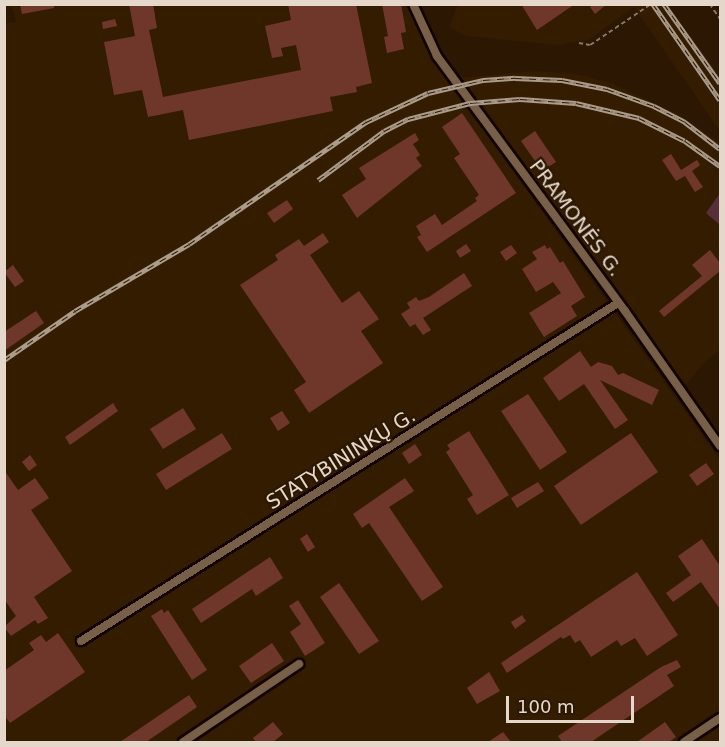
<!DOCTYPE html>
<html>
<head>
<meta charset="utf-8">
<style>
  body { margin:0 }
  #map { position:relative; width:725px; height:747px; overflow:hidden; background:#2c1802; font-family:"DejaVu Sans",sans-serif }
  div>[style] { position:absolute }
  .built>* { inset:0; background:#341c00 }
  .green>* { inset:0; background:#572f3b }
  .building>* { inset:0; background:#6f372a }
  .path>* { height:1.5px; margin-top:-0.75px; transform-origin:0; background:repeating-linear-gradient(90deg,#897866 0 4.5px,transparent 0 7.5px) }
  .roads { filter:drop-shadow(2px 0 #130300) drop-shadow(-2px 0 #130300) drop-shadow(0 2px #130300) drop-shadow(0 -2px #130300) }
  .street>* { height:8px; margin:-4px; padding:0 4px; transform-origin:4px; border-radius:4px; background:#786048 }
  .rail>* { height:4.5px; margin-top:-2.25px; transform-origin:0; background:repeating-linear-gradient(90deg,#2c1802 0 7px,#ab9b8b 0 14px); box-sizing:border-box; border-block:2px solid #ab9b8b }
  span { translate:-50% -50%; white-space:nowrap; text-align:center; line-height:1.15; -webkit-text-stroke:4.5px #2c1802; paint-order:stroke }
  .street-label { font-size:20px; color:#e5d7ca }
  .frame { position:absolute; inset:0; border:6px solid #e5d7ca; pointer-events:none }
  .scale { position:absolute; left:506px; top:696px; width:128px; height:27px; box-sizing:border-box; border:3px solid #e5d7ca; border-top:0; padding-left:8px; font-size:18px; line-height:21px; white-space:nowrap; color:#e5d7ca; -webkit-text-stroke:4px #2c1802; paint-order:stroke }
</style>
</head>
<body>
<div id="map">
  <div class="built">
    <div style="clip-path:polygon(11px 5px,408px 5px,418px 32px,443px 73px,720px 460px,720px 711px,675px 742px,5px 742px,4px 24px,16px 22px)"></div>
    <div style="clip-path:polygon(458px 5px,668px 5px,720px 77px,720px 131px,634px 7px,588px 40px,557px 45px,466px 36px,449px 27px)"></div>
    <div style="clip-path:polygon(537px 71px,580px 75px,611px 83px,678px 114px,720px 143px,720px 193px,707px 213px,720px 225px,720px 350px,706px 361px,684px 386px,458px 78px)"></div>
    <div style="clip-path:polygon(720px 724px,720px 742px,693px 742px)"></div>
  </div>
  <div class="green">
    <div style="clip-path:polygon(720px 193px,720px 225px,706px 213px)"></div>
  </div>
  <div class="building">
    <div style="clip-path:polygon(20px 4px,54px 4px,54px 8px,22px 14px)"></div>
    <div style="clip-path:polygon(129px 4px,153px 4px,157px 28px,149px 30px,163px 97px,301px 70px,296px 45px,281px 48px,283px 56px,272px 58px,265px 26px,291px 20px,288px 4px,356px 4px,372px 83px,356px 87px,357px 92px,330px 97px,333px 111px,189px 140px,183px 110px,148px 117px,142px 90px,114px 95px,104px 42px,135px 36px)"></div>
    <div style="clip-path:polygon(382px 4px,401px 4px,406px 32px,401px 33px,404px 49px,387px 53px,384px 37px,388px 36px)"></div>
    <div style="clip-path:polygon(521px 4px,575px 4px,537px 30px)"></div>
    <div style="clip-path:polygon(594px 4px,607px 4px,595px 14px,590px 7px)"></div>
    <div style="clip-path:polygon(115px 19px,117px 26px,103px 29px,102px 22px)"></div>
    <div style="clip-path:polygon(462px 113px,516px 193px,427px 252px,417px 237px,421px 235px,416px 226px,435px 214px,442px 225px,477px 201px,475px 198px,479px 195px,454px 158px,460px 154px,442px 127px)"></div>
    <div style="clip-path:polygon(535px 131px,556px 162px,542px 171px,521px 141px)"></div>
    <div style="clip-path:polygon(415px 133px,419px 140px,413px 144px,420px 155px,416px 158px,422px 166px,357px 218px,342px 195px,366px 179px,359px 168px)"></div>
    <div style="clip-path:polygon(671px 154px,681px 170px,697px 160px,700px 165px,692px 171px,703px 187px,695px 192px,685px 176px,676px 181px,662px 160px)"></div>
    <div style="clip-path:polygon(287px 200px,293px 209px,274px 223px,267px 213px)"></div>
    <div style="clip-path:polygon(323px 233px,329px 242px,310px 255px,342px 303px,359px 291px,379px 319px,361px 331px,383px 363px,309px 413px,294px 390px,306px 382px,240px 285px,278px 260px,275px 255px,299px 239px,304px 246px)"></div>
    <div style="clip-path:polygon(466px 244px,471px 251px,460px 258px,456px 251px)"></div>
    <div style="clip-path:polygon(511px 245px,517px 253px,506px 261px,500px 252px)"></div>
    <div style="clip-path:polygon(545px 245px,547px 249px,550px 247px,560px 263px,563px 261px,585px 297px,571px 306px,577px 316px,544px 337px,529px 313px,561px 293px,553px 282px,536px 292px,522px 269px,537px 259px,532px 252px)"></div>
    <div style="clip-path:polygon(710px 250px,720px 263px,720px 271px,664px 317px,659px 311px,702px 276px,692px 265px)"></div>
    <div style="clip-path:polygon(13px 265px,24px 281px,15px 287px,4px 272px)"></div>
    <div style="clip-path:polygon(464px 273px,472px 286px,423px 318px,431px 330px,423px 335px,415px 324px,410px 327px,401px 314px,410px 308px,407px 303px,416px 297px,419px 301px,429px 297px)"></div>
    <div style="clip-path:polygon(36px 311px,44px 323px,4px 351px,4px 332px)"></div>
    <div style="clip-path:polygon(580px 351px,591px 367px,598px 362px,612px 366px,618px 375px,623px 373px,659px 390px,652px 405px,600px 380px,628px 420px,615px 429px,584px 384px,559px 401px,543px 378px)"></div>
    <div style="clip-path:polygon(528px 394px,567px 452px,540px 470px,501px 411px)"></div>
    <div style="clip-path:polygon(113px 403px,118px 411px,70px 445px,65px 437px)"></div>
    <div style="clip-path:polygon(183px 408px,196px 429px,163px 449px,150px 429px)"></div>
    <div style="clip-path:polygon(282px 411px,290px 423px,278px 431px,270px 418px)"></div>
    <div style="clip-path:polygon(469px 431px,509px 495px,477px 515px,467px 499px,473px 495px,446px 452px,450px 449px,447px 445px)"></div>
    <div style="clip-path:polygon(222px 433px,232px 449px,166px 490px,156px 474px)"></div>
    <div style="clip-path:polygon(631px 433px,658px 472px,581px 525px,554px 486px)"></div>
    <div style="clip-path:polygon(415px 444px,422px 455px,409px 464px,402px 453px)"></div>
    <div style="clip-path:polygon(30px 455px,37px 465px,29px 471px,22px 462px)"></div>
    <div style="clip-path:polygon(706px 463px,714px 474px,697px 486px,689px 475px)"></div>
    <div style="clip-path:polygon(4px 470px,18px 490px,35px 478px,49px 498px,31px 510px,72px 571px,34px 597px,48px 618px,38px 624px,35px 620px,11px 636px,4px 627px,16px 616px,4px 599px)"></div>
    <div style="clip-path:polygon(405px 478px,414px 491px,389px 507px,443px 587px,422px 601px,369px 523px,362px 528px,353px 514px)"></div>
    <div style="clip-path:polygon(538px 482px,544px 491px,517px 508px,511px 498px)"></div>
    <div style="clip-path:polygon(307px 534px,315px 547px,308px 552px,300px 539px)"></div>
    <div style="clip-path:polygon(702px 539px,720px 566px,720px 609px,701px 582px,673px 602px,666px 593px,691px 575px,678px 556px)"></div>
    <div style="clip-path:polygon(270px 557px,283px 578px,256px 596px,252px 589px,201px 623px,192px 609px)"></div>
    <div style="clip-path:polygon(637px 572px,678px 635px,647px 656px,635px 638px,621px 646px,617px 640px,591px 657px,580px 640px,575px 643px,570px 635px,563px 639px,561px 637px,507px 673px,501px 663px)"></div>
    <div style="clip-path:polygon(339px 583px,379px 641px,359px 654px,320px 597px)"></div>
    <div style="clip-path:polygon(298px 600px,325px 643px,305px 656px,290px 632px,301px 624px,289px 606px)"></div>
    <div style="clip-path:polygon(162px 609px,164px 613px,168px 610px,207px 670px,192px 680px,151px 616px)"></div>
    <div style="clip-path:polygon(522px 615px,526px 621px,515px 629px,511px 622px)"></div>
    <div style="clip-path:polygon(58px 633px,85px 672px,10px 723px,4px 715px,4px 671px,34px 650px,29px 643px,41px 635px,46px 642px)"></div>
    <div style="clip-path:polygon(272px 643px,284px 661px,251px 683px,239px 666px)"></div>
    <div style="clip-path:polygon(677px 660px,681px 667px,667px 675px,674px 686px,591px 742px,562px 742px,558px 736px,661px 667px)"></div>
    <div style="clip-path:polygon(489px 672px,500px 691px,477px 704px,467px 688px)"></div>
    <div style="clip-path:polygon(189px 695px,197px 707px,146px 742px,120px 742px)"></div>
    <div style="clip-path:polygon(273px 722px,283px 734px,273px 742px,256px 742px,253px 738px)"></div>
    <div style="clip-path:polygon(665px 722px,676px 737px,669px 742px,637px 742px)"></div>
    <div style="clip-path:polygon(503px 732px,511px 742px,488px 742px)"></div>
  </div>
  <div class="path">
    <div style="left:710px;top:4px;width:18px;rotate:56deg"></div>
    <div style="left:579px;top:43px;width:11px;rotate:10deg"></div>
    <div style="left:590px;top:45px;width:73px;rotate:-33.9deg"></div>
  </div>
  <div class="roads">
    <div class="street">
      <div style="left:413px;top:4px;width:57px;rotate:65.2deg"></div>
      <div style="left:437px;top:56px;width:317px;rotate:53.6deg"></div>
      <div style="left:625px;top:311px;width:165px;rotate:54.9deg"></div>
      <div style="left:81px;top:641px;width:635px;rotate:-32.19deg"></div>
      <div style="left:183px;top:742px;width:140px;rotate:-33.9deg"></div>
      <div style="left:684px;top:742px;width:43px;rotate:-33.7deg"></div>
    </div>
  </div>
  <div class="rail">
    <div style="left:653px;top:4px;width:117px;rotate:55.1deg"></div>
    <div style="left:664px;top:4px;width:97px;rotate:54.7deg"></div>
    <div style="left:318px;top:180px;width:82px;rotate:-36.6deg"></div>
    <div style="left:384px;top:131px;width:27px;rotate:-27deg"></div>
    <div style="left:408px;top:119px;width:64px;rotate:-14.5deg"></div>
    <div style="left:470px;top:103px;width:50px;rotate:-4.6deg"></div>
    <div style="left:520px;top:99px;width:56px;rotate:4.1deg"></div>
    <div style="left:576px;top:103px;width:65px;rotate:13.4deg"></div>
    <div style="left:639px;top:118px;width:51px;rotate:26.6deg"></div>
    <div style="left:685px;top:141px;width:43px;rotate:35.5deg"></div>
    <div style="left:4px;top:360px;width:86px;rotate:-34.6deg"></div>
    <div style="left:75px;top:311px;width:132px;rotate:-30.4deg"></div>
    <div style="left:189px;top:244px;width:215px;rotate:-34.6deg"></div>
    <div style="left:366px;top:122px;width:68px;rotate:-25.1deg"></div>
    <div style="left:428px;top:93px;width:57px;rotate:-13.3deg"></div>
    <div style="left:483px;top:80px;width:32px;rotate:-4deg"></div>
    <div style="left:515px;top:78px;width:47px;rotate:2.4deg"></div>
    <div style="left:562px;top:80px;width:46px;rotate:11.3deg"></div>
    <div style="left:607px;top:89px;width:50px;rotate:19.9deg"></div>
    <div style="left:654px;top:106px;width:35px;rotate:27deg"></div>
    <div style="left:685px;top:122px;width:44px;rotate:37.6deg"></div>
  </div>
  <div class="street-label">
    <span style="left:576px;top:218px;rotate:53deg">PRAMONĖS G.</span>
    <span style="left:341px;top:459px;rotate:-32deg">STATYBININKŲ G.</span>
  </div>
  <div class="frame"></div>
  <div class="scale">100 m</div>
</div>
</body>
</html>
